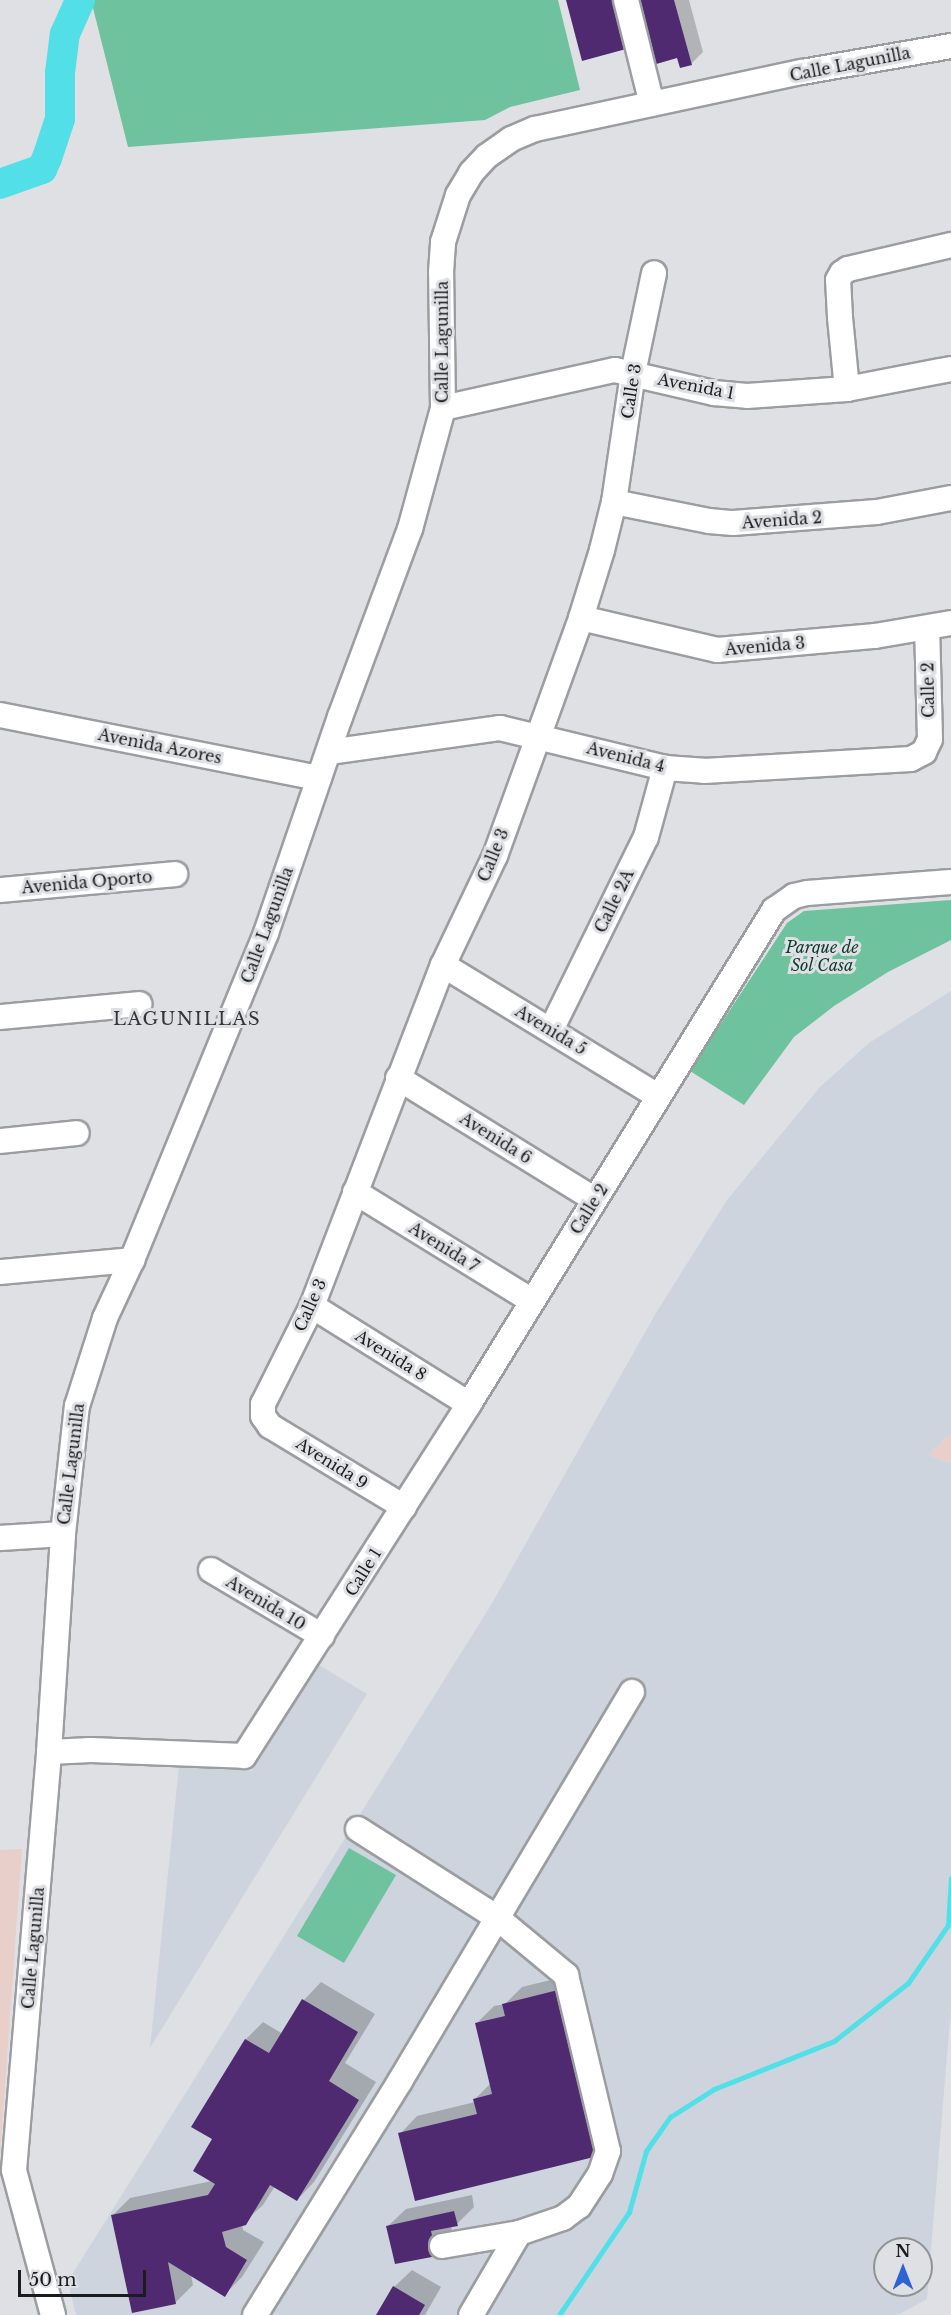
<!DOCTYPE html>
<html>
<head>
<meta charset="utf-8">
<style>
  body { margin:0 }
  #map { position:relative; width:951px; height:2315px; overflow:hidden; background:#dee0e3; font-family:"Libre Baskerville",serif }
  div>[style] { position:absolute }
  .industrial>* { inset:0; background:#e9cfc9 }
  .built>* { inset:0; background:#cdd4dd }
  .green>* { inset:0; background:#6ec29e }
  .shadow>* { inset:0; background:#0003 }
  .stream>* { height:5px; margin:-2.5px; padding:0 2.5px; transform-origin:2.5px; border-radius:2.5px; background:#53dfe7 }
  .river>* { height:30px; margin:-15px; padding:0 15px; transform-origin:15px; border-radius:15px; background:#53dfe7 }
  .building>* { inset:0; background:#4f2a70 }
  .roads { filter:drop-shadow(2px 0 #9b9da0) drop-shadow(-2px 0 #9b9da0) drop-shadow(0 2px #9b9da0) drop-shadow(0 -2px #9b9da0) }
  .minor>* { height:24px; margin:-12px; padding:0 12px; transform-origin:12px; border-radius:12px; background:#fff }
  span { translate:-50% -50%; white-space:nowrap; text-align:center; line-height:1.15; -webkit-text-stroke:6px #dee0e3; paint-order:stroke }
  .street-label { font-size:16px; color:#1b1c1d }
  .park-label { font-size:16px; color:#0c3b2a; font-style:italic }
  .neighbourhood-label { font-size:18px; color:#353639; letter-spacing:1.5px }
  .north { position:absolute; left:873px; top:2237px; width:60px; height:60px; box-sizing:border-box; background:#dee0e3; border:2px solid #909294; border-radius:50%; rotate:0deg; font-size:16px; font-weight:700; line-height:24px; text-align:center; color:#1b1c1d }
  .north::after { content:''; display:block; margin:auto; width:21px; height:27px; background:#2e63d2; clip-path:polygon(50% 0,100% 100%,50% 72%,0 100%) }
  .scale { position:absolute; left:18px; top:2270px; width:128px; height:27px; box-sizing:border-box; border:3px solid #1b1c1d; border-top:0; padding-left:8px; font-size:18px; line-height:21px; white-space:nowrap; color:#1b1c1d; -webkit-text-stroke:4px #dee0e3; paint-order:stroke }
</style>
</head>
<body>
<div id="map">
  <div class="industrial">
    <div style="clip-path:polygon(951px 1433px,951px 1463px,928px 1455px)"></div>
    <div style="clip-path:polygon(22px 1849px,0 2157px,0 1850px)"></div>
  </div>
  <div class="built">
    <div style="clip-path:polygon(evenodd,951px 991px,951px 1433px,928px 1455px,951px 1463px,951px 2007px,927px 2299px,898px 2315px,76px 2315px,68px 2281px,491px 1605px,656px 1313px,727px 1200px,820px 1087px,869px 1043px,951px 991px,885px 2249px,921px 2249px,921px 2285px,885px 2285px,885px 2249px)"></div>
    <div style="clip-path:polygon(319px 1665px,367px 1694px,150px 2048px,179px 1766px,252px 1771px)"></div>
  </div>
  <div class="green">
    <div style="clip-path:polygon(91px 0,558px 0,580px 90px,510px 107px,485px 120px,128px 147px)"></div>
    <div style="clip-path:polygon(951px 900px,951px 940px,888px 972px,834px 1006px,794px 1037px,744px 1105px,690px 1071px,787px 923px,804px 911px)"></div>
    <div style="clip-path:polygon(349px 1848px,396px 1875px,344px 1963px,297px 1936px)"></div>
  </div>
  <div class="shadow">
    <div style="clip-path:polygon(568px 0,623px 0,634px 39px,625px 48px)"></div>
    <div style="clip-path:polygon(631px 0,689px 0,703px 52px,691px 64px,678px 57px)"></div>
    <div style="clip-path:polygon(575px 1974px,615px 2137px,400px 2134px,417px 2116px,475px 2102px,475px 2099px,491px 2083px,476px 2024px,494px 2006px,505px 2004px,522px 1987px)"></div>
    <div style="clip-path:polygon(321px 1982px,375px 2014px,345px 2063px,376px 2082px,314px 2182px,297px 2200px,275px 2186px,263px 2205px,242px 2224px,243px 2230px,264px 2242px,242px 2277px,224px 2295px,191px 2275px,193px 2285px,176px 2302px,133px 2311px,113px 2215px,130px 2198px,212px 2181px,214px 2139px,193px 2126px,246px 2039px,263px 2022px,283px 2034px,304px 2000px)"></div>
    <div style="clip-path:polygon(472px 2195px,474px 2207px,457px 2224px,451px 2225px,453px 2237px,436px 2254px,388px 2226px,406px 2209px)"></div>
    <div style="clip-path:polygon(412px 2270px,441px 2287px,425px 2315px,378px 2315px,394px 2287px)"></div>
  </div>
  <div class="stream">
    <div style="left:559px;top:2315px;width:125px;rotate:-55.8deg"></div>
    <div style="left:629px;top:2212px;width:63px;rotate:-74.4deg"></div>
    <div style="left:646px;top:2151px;width:42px;rotate:-54.8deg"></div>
    <div style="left:670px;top:2117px;width:52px;rotate:-32.5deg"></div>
    <div style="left:714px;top:2089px;width:129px;rotate:-21.8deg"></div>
    <div style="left:834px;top:2041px;width:94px;rotate:-38.1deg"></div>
    <div style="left:908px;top:1983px;width:70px;rotate:-55.4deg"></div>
    <div style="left:948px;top:1925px;width:47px;rotate:-86.3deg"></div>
  </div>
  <div class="river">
    <div style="left:0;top:184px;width:45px;rotate:-19.7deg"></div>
    <div style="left:42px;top:169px;width:12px;rotate:-66deg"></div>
    <div style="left:47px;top:158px;width:41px;rotate:-71.6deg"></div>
    <div style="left:60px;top:119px;width:46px;rotate:-90deg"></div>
    <div style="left:60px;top:73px;width:39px;rotate:-83deg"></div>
    <div style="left:65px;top:34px;width:37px;rotate:-66deg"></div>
  </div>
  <div class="building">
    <div style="clip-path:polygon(566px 0,612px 0,626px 49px,582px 61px)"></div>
    <div style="clip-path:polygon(629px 0,674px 0,692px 65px,680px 68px,677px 58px,646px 67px)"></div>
    <div style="clip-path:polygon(558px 1990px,598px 2156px,415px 2201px,398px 2133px,477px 2114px,473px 2099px,492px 2094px,475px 2023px,505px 2016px,502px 2004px)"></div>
    <div style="clip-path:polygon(302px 1999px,358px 2032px,329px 2081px,359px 2100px,297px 2201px,270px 2185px,246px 2225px,222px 2232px,226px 2247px,247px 2260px,225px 2297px,168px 2262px,176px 2304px,132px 2313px,111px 2215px,208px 2195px,215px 2184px,193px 2171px,212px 2139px,191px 2127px,245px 2039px,269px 2053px)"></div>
    <div style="clip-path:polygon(454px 2211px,458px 2226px,431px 2231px,437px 2256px,395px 2264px,386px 2226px)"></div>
    <div style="clip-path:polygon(393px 2286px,425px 2305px,419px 2315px,376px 2315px)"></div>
  </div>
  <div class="roads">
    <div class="minor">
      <div style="left:626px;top:0;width:107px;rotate:76deg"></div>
      <div style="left:847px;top:389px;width:72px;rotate:-95.6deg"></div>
      <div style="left:840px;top:317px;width:37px;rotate:-93deg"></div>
      <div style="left:838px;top:280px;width:8px;rotate:-60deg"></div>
      <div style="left:842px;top:273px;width:7px;rotate:-34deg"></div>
      <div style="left:848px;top:269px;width:106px;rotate:-13.1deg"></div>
      <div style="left:443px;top:408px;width:176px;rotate:-12.5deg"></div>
      <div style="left:615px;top:370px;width:102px;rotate:13.1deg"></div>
      <div style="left:714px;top:393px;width:33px;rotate:5deg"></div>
      <div style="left:747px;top:396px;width:100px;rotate:-4deg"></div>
      <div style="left:847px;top:389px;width:106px;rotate:-10.9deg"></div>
      <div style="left:614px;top:502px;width:97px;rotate:11.3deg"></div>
      <div style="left:709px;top:521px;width:24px;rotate:5deg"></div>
      <div style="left:733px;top:523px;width:144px;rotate:-4.4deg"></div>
      <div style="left:877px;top:512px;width:75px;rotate:-10.7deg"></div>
      <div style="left:581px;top:618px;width:140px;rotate:13.2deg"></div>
      <div style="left:717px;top:650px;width:159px;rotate:-5.1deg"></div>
      <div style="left:875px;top:636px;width:77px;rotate:-9.7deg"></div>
      <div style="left:0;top:715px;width:325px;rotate:11.2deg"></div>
      <div style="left:329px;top:752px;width:173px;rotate:-8deg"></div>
      <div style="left:500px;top:728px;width:170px;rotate:13.6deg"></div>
      <div style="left:665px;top:768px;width:39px;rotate:4deg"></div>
      <div style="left:704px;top:771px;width:207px;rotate:-3.3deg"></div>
      <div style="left:911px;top:759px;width:15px;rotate:-28deg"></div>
      <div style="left:924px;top:752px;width:14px;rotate:-65deg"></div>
      <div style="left:930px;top:739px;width:111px;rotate:-91.5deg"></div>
      <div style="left:0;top:890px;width:176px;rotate:-5.2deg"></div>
      <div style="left:443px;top:965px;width:252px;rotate:31.4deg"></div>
      <div style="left:0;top:1017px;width:140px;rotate:-5.3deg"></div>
      <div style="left:551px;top:1030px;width:215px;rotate:-63.8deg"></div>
      <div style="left:646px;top:837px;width:72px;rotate:-74.6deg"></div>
      <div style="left:398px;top:1078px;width:230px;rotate:31.7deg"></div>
      <div style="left:0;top:1141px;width:77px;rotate:-5.9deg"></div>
      <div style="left:355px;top:1192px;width:208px;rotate:31.6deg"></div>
      <div style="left:0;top:1272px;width:133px;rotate:-5.2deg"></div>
      <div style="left:312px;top:1306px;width:185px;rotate:32deg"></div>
      <div style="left:404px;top:1507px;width:157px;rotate:-148.8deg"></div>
      <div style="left:270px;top:1426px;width:12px;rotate:-125deg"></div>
      <div style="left:263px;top:1416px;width:12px;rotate:-90deg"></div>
      <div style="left:263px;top:1404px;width:110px;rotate:-63.4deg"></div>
      <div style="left:312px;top:1306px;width:365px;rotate:-69deg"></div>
      <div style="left:443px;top:965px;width:121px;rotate:-64.5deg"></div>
      <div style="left:495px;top:856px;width:253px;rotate:-70.1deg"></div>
      <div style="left:581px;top:618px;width:71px;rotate:-72.8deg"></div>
      <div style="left:602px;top:550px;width:49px;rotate:-76deg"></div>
      <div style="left:614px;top:502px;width:130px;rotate:-81.6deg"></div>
      <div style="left:633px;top:373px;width:102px;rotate:-78.1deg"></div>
      <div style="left:0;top:1538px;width:63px;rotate:-3.6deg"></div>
      <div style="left:211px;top:1570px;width:129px;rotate:30.7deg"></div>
      <div style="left:49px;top:1752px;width:42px;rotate:-2.7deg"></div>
      <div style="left:91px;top:1750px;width:153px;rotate:2.2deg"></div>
      <div style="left:244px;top:1756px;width:418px;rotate:-57.4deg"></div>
      <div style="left:469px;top:1404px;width:581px;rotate:-58.31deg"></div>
      <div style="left:774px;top:910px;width:24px;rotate:-35deg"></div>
      <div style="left:794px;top:896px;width:13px;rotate:-13deg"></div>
      <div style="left:807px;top:893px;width:144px;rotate:-4.4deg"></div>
      <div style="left:358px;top:1829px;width:164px;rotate:32.5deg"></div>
      <div style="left:496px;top:1917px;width:91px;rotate:39.6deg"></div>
      <div style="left:566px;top:1975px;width:181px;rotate:76.6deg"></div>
      <div style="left:608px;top:2151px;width:24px;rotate:109deg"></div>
      <div style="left:600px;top:2174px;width:38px;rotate:123deg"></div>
      <div style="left:579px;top:2206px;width:20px;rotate:143deg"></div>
      <div style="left:563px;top:2218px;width:46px;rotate:161.2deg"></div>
      <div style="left:519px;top:2233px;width:95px;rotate:120.3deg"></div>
      <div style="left:442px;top:2246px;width:78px;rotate:-9.6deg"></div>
      <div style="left:53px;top:2315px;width:150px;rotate:-105.1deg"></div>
      <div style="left:14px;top:2170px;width:419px;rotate:-85.2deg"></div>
      <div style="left:49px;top:1752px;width:218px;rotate:-86.3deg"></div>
      <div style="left:63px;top:1534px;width:129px;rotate:-83.8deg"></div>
      <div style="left:77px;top:1406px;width:92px;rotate:-72.3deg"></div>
      <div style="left:105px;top:1318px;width:64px;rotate:-65deg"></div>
      <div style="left:132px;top:1260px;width:353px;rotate:-67.7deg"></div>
      <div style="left:266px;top:933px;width:228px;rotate:-71.1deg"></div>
      <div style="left:340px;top:717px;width:201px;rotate:-69.6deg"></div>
      <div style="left:410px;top:529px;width:125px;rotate:-74.7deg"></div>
      <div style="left:443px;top:408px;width:136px;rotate:-90.8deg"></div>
      <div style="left:441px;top:272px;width:30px;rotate:-86deg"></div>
      <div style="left:443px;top:242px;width:49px;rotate:-72.3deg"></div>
      <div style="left:458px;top:195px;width:26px;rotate:-59deg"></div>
      <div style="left:471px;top:173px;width:23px;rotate:-47deg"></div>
      <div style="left:487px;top:156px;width:29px;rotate:-35deg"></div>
      <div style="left:511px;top:139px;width:26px;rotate:-23deg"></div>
      <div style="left:535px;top:129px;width:273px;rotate:-12.1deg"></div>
      <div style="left:802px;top:72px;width:151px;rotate:-9.9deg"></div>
      <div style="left:255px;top:2315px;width:275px;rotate:-58.2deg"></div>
      <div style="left:400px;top:2081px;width:453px;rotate:-59.2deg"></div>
    </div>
  </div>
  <div class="street-label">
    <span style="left:850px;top:64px;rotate:-11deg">Calle Lagunilla</span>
    <span style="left:442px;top:342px;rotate:-90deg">Calle Lagunilla</span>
    <span style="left:696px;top:386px;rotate:11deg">Avenida 1</span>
    <span style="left:631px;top:391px;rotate:-81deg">Calle 3</span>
    <span style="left:782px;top:520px;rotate:-4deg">Avenida 2</span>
    <span style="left:765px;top:646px;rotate:-5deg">Avenida 3</span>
    <span style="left:928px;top:690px;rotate:-91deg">Calle 2</span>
    <span style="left:160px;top:746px;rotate:11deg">Avenida Azores</span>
    <span style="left:626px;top:757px;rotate:14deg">Avenida 4</span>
    <span style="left:493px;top:855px;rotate:-68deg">Calle 3</span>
    <span style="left:87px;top:882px;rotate:-5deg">Avenida Oporto</span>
    <span style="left:614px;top:901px;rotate:-64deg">Calle 2A</span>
    <span style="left:267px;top:925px;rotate:-70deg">Calle Lagunilla</span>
    <span style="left:551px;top:1030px;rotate:31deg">Avenida 5</span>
    <span style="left:496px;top:1138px;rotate:32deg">Avenida 6</span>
    <span style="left:589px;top:1209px;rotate:-58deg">Calle 2</span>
    <span style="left:444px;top:1247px;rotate:32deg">Avenida 7</span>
    <span style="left:310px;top:1305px;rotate:-66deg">Calle 3</span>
    <span style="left:391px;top:1355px;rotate:32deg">Avenida 8</span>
    <span style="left:332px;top:1463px;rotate:32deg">Avenida 9</span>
    <span style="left:71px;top:1464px;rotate:-83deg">Calle Lagunilla</span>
    <span style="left:363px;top:1572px;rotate:-58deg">Calle 1</span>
    <span style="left:266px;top:1603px;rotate:31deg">Avenida 10</span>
    <span style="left:33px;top:1948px;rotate:-85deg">Calle Lagunilla</span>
  </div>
  <div class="park-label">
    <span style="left:822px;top:956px">Parque de<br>Sol Casa</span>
  </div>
  <div class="neighbourhood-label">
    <span style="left:187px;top:1019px">LAGUNILLAS</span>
  </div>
  <div class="north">N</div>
  <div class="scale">50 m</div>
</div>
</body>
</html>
